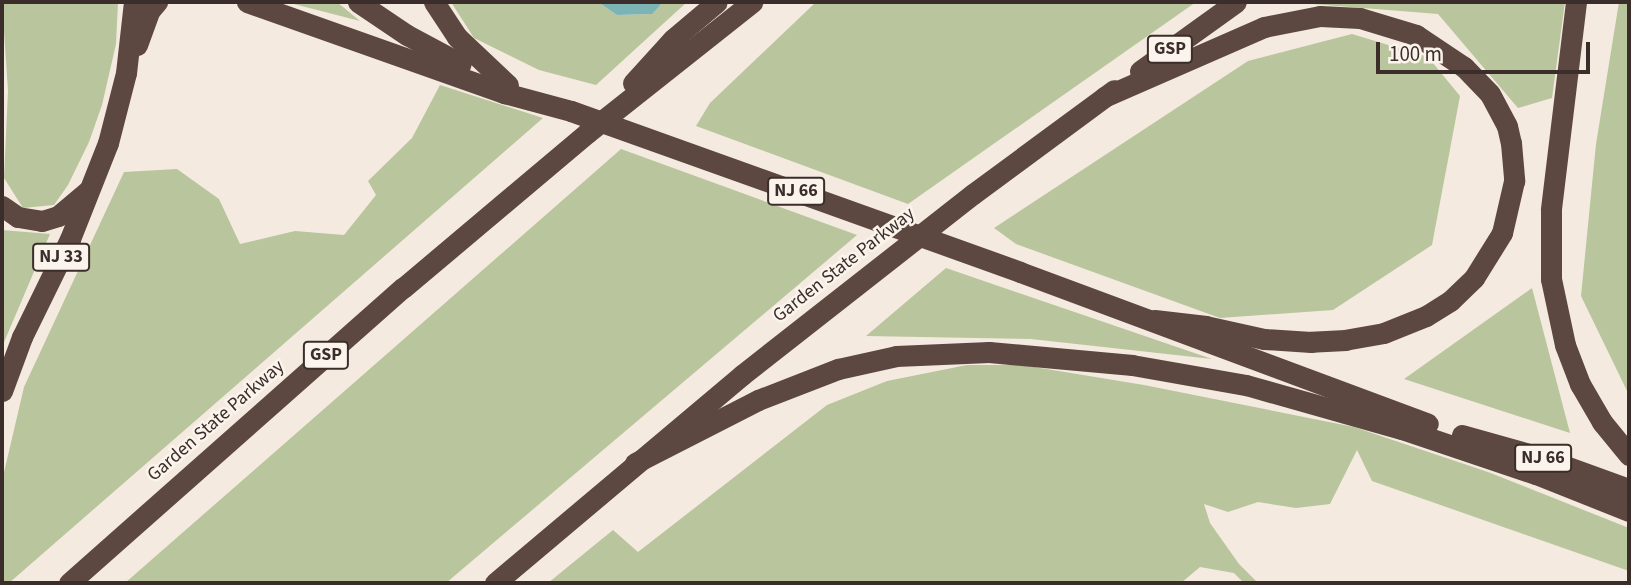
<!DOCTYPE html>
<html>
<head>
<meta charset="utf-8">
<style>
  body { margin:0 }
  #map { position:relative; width:1631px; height:585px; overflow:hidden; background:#f4eadf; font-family:"Source Sans 3",sans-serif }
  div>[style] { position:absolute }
  .green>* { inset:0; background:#b9c59d }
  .water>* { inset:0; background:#7cb3b4 }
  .highway>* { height:21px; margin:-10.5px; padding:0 10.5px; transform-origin:10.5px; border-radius:10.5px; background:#5c4840 }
  .highway-bridge>* { height:21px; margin:-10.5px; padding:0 10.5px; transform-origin:10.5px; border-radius:10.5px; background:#5c4840 }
  span { translate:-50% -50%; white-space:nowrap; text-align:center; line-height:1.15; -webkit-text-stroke:5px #fbf4ec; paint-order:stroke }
  .shield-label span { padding:2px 5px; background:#fbf4ec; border:2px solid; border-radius:5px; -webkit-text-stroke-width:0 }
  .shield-label { font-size:18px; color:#3b2e2a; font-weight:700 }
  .street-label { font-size:19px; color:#3b2e2a }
  .frame { position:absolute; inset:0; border:4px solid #3b2e2a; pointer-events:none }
  .scale { position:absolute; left:1376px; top:42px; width:214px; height:32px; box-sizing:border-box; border:4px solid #3b2e2a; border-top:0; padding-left:9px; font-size:21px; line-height:24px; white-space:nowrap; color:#3b2e2a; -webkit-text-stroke:5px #fbf4ec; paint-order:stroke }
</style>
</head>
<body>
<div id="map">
  <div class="green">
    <div style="clip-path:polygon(2px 2px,118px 2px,116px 44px,102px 105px,89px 142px,68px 185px,54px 205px,23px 208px,4px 178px,8px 91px)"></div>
    <div style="clip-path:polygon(286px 2px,337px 2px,360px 21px)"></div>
    <div style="clip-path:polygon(451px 2px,598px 2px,617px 15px,651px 14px,663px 2px,687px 2px,596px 85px,539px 70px,474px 38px)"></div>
    <div style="clip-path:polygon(816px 2px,1196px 2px,908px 204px,696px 126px,710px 103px)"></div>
    <div style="clip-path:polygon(1302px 2px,1565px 2px,1552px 98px,1518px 108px,1438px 14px,1300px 3px)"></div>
    <div style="clip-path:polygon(1619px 2px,1629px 2px,1629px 395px,1581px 296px,1596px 144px)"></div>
    <div style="clip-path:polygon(1352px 34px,1428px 57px,1460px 96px,1432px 245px,1333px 310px,1220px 318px,1016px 244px,994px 228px,1248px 61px)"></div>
    <div style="clip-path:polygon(440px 85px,543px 118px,9px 583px,2px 583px,2px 481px,24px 387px,124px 172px,177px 169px,219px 199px,240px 244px,295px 231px,344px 235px,376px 195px,368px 181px,412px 138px)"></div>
    <div style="clip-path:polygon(621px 149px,857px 235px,446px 583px,125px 583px)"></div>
    <div style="clip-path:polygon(2px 230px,50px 234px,2px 347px)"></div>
    <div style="clip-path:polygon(946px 268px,1212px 359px,1031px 339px,866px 336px)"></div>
    <div style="clip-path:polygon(1532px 288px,1570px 433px,1404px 379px)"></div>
    <div style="clip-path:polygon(967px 365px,1022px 365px,1144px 385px,1354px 427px,1488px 472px,1629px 528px,1629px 571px,1372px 481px,1357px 450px,1330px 504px,1296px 508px,1258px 502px,1228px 512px,1204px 504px,1210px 523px,1239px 564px,1258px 583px,1244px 583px,1234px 573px,1200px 567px,1181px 583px,548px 583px,613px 530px,638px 552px,827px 405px,887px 381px)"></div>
  </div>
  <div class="water">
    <div style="clip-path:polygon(598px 2px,663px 2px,652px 14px,617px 15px)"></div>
  </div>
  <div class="highway">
    <div style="left:247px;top:2px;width:273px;rotate:19.5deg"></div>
    <div style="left:504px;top:93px;width:69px;rotate:15deg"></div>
    <div style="left:358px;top:2px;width:59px;rotate:34deg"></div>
    <div style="left:407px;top:35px;width:61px;rotate:28.2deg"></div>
    <div style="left:434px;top:2px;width:42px;rotate:56.7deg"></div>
    <div style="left:457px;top:37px;width:70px;rotate:43.3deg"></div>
    <div style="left:1576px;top:2px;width:209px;rotate:96.9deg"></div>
    <div style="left:1551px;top:210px;width:69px;rotate:90deg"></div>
    <div style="left:1551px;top:279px;width:67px;rotate:78deg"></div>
    <div style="left:1565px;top:345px;width:42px;rotate:69deg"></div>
    <div style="left:1580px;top:384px;width:44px;rotate:59.9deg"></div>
    <div style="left:1602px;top:422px;width:43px;rotate:50.7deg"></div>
    <div style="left:137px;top:45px;width:37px;rotate:-70deg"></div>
    <div style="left:150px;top:10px;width:11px;rotate:-49deg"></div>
    <div style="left:1140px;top:71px;width:118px;rotate:-35.7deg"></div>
    <div style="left:633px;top:83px;width:59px;rotate:-47.7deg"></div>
    <div style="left:673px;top:39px;width:57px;rotate:-40.1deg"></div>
    <div style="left:1104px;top:97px;width:175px;rotate:-23.6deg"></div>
    <div style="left:1264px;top:27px;width:57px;rotate:-11.1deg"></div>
    <div style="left:1320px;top:16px;width:40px;rotate:2.9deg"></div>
    <div style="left:1360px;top:18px;width:59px;rotate:16.9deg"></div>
    <div style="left:1416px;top:35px;width:58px;rotate:33.7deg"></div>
    <div style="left:1464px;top:67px;width:37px;rotate:46deg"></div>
    <div style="left:1490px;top:94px;width:36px;rotate:62deg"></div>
    <div style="left:1507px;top:126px;width:17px;rotate:77deg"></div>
    <div style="left:1511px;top:143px;width:38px;rotate:85deg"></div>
    <div style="left:1514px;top:181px;width:53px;rotate:103deg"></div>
    <div style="left:1502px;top:233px;width:53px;rotate:121.9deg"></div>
    <div style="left:1474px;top:278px;width:33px;rotate:136deg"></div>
    <div style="left:1450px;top:301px;width:28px;rotate:148deg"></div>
    <div style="left:1426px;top:316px;width:45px;rotate:158deg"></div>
    <div style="left:1384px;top:333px;width:39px;rotate:170deg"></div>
    <div style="left:1346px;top:340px;width:35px;rotate:177deg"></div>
    <div style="left:1311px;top:342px;width:47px;rotate:-176.3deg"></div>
    <div style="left:1264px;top:339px;width:59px;rotate:-167.4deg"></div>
    <div style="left:1206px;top:326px;width:52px;rotate:-173.4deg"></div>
    <div style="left:2px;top:206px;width:19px;rotate:35deg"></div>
    <div style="left:18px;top:217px;width:24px;rotate:9deg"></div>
    <div style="left:42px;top:221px;width:17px;rotate:-17deg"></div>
    <div style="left:58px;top:216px;width:38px;rotate:-40deg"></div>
    <div style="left:1020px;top:272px;width:435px;rotate:20.4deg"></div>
    <div style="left:2px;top:391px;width:58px;rotate:-69.7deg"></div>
    <div style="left:22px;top:337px;width:109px;rotate:-63.9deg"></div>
    <div style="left:70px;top:239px;width:103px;rotate:-68.4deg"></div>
    <div style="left:108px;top:143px;width:72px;rotate:-75.6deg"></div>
    <div style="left:126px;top:73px;width:71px;rotate:-83.6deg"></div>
    <div style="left:1462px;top:435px;width:81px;rotate:15.8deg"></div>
    <div style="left:1540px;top:457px;width:95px;rotate:19.8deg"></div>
    <div style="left:635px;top:463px;width:138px;rotate:-27.1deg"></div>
    <div style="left:758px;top:400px;width:86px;rotate:-21.2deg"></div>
    <div style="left:838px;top:369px;width:59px;rotate:-12.6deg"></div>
    <div style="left:896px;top:356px;width:93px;rotate:-2.5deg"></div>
    <div style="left:989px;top:352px;width:144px;rotate:5.2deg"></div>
    <div style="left:1132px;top:365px;width:116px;rotate:10deg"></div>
    <div style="left:1246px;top:385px;width:162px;rotate:15.8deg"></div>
    <div style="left:1402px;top:429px;width:141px;rotate:18.6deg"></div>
    <div style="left:1536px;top:474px;width:100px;rotate:21.7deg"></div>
    <div style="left:69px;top:583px;width:446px;rotate:-41.5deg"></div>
    <div style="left:403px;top:288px;width:241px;rotate:-40.1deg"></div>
    <div style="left:587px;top:133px;width:211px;rotate:-38.4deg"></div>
    <div style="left:495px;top:583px;width:323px;rotate:-40.1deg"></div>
    <div style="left:742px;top:375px;width:293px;rotate:-38.1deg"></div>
    <div style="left:973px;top:194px;width:175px;rotate:-36.4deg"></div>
  </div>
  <div class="highway-bridge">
    <div style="left:571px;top:111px;width:477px;rotate:19.7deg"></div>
  </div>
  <div class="shield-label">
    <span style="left:1170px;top:49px">GSP</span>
    <span style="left:796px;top:191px">NJ 66</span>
    <span style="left:61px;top:257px">NJ 33</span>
    <span style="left:326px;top:355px">GSP</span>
    <span style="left:1543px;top:458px">NJ 66</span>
  </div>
  <div class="street-label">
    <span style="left:844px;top:265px;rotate:-38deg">Garden State Parkway</span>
    <span style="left:216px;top:421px;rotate:-41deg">Garden State Parkway</span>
  </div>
  <div class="frame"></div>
  <div class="scale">100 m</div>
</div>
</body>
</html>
